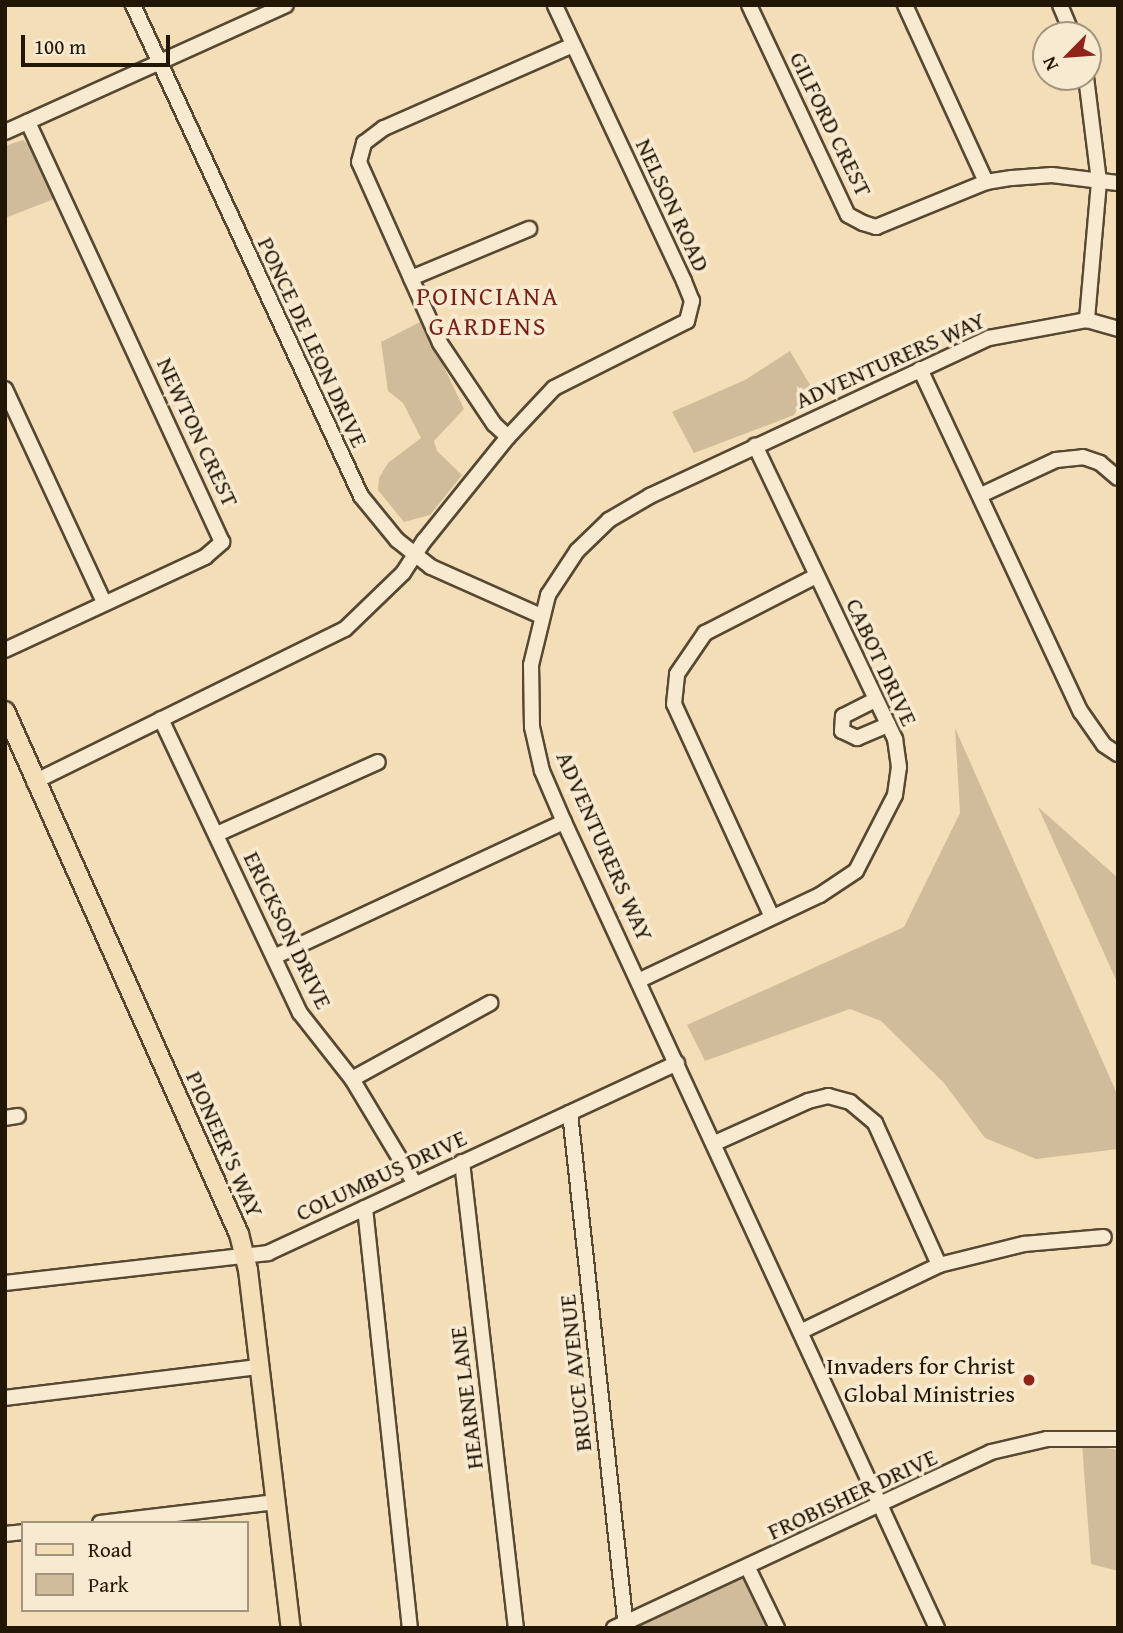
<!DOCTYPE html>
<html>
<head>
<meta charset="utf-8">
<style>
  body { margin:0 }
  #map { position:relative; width:1123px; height:1633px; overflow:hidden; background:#f4deb8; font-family:"Gentium Book Plus",serif }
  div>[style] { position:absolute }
  .green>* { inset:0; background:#d0bc9a }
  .roads { filter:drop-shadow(2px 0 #564832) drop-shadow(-2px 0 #564832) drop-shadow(0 2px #564832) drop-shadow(0 -2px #564832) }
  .minor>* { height:14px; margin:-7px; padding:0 7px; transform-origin:7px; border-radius:7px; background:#f8ead1 }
  .major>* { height:18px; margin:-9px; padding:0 9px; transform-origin:9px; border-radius:9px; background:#f4deb8 }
  .dots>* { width:19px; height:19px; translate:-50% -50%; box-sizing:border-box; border:4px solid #f8ead1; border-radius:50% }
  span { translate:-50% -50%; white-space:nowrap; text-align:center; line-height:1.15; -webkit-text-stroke:7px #f8ead1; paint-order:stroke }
  .street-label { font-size:24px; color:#221605 }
  .poi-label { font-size:24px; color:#221605 }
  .right { translate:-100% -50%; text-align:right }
  .neighbourhood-label { font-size:26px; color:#7a1f14; letter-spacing:2px }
  .frame { position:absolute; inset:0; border:7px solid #221605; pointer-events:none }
  .legend { position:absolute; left:21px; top:1521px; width:228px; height:91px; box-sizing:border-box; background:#f8ead1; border:2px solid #a2957f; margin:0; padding:9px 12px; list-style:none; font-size:21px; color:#221605 }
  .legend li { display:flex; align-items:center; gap:14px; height:35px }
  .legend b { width:35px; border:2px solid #a2957f }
  .north { position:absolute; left:1032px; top:21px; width:70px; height:70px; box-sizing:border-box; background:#f8ead1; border:2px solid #a2957f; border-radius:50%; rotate:245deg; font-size:19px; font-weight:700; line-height:28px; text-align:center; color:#221605 }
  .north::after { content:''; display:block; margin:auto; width:24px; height:32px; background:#8f2418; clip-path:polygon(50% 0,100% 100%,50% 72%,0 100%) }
  .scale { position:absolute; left:21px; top:35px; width:149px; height:32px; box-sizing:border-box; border:4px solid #221605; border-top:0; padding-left:9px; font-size:21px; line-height:24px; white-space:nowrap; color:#221605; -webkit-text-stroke:5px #f8ead1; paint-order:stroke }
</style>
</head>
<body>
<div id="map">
  <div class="green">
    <div style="clip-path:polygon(23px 140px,31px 147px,54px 199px,5px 218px,5px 146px)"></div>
    <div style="clip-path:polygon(422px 321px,464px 409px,434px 441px,437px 451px,462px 475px,430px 515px,404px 522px,378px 490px,379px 478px,388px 463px,421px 438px,403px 403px,388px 391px,381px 342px)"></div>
    <div style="clip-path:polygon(790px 351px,810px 385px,794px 415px,694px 453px,672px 412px,745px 380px)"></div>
    <div style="clip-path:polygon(955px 728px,1118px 1096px,1118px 1149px,1036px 1159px,985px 1138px,944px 1083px,881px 1021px,850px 1009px,705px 1061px,687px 1025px,904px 927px,960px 813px)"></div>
    <div style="clip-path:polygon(1038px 807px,1118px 878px,1118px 984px)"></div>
    <div style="clip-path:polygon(1082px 1444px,1118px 1450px,1118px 1571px,1091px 1564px)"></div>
    <div style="clip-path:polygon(741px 1575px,750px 1580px,772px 1628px,635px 1628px)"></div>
  </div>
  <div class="roads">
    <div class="minor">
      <div style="left:133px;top:5px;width:541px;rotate:65.09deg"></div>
      <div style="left:361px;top:496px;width:57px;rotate:50.7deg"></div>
      <div style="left:397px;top:540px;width:43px;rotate:38.5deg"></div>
      <div style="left:431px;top:567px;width:120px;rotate:24deg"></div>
      <div style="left:749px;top:5px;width:232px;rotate:64.8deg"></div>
      <div style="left:848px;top:215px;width:17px;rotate:28deg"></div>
      <div style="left:863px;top:223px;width:14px;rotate:17deg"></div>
      <div style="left:876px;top:227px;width:119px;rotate:-22.2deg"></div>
      <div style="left:986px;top:182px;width:26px;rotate:-9deg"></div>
      <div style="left:1012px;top:178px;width:40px;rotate:-4.3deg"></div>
      <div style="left:1052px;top:175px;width:66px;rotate:6.9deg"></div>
      <div style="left:905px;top:5px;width:195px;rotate:65.4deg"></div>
      <div style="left:1060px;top:5px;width:33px;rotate:67deg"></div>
      <div style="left:1086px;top:77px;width:106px;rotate:82.9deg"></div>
      <div style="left:1099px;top:182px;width:139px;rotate:95deg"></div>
      <div style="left:5px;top:132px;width:308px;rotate:-24.3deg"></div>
      <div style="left:411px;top:278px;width:128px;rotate:-22.6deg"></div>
      <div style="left:920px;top:369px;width:379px;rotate:64.9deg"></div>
      <div style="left:1081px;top:712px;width:40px;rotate:55.1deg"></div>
      <div style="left:1104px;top:745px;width:17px;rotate:33deg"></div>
      <div style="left:5px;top:389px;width:235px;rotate:65.1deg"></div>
      <div style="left:508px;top:437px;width:19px;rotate:-137deg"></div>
      <div style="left:494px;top:424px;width:97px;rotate:-123.7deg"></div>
      <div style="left:440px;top:343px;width:198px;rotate:-114.1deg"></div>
      <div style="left:359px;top:162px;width:20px;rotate:-75deg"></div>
      <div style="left:364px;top:143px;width:25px;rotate:-37deg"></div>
      <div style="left:384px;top:128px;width:206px;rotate:-23.7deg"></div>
      <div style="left:981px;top:495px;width:83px;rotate:-25deg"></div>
      <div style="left:1056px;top:460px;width:27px;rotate:-6deg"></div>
      <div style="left:1083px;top:457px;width:18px;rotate:19deg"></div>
      <div style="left:1100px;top:463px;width:23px;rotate:40deg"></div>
      <div style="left:5px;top:650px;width:221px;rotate:-24.9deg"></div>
      <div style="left:205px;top:557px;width:23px;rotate:-41deg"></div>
      <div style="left:222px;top:542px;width:463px;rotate:-114.8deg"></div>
      <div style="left:875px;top:700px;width:36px;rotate:153deg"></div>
      <div style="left:843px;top:716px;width:15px;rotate:94deg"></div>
      <div style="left:842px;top:731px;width:17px;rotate:25deg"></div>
      <div style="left:857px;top:738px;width:34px;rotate:-23deg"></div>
      <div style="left:161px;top:719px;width:325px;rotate:64.7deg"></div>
      <div style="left:300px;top:1013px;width:84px;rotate:51.8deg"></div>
      <div style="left:352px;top:1079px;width:122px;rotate:59deg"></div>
      <div style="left:34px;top:782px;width:347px;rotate:-26.2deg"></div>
      <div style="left:345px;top:629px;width:81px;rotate:-44deg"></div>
      <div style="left:403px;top:573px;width:38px;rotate:-57deg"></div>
      <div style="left:424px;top:541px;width:134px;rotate:-51.1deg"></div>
      <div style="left:508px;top:437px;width:67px;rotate:-46.8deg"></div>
      <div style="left:554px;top:388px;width:149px;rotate:-26.7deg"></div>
      <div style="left:687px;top:321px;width:21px;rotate:-76deg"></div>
      <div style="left:692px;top:301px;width:22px;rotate:-112deg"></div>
      <div style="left:684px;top:281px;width:305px;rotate:-115.1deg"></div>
      <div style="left:217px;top:834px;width:176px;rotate:-24.1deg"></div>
      <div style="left:772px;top:917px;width:234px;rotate:-114.7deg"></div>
      <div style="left:674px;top:704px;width:30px;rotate:-84deg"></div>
      <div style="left:677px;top:674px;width:50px;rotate:-55.7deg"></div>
      <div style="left:705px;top:633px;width:125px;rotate:-27.2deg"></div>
      <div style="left:274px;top:957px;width:320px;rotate:-25deg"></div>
      <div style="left:640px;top:980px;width:199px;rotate:-25.3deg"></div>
      <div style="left:820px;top:895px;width:43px;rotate:-33.7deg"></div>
      <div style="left:856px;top:871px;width:85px;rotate:-62.8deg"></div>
      <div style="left:895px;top:795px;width:28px;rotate:-82deg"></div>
      <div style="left:899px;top:767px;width:28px;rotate:-98deg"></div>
      <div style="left:895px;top:739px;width:325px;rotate:-115.5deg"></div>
      <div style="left:352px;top:1079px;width:158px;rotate:-28.8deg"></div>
      <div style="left:570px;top:1113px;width:518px;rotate:83.79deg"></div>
      <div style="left:5px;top:1118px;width:13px;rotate:-9deg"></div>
      <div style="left:715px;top:1143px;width:102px;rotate:-24.3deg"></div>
      <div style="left:808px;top:1101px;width:21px;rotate:-14deg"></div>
      <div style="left:828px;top:1096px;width:23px;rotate:15deg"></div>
      <div style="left:850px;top:1102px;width:33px;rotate:40deg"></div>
      <div style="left:875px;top:1123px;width:156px;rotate:65.7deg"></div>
      <div style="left:462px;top:1162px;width:469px;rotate:83.4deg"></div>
      <div style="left:365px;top:1208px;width:422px;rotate:83.9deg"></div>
      <div style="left:5px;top:1283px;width:265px;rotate:-6.5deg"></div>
      <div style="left:268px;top:1253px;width:451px;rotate:-24.9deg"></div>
      <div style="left:802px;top:1331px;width:152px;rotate:-25.7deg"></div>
      <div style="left:939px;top:1265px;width:88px;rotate:-13.9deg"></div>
      <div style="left:1024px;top:1244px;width:80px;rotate:-5deg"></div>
      <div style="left:5px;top:1398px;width:256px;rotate:-7deg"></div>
      <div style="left:100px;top:1523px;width:177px;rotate:-6.8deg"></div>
      <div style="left:5px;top:1534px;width:18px;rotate:-6deg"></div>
      <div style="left:748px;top:1568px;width:67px;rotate:64.2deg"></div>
      <div style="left:614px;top:1628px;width:416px;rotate:-25deg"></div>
      <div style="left:991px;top:1452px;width:57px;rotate:-13.1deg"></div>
      <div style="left:1047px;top:1439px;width:71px"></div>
      <div style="left:937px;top:1628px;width:888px;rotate:-114.83deg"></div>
      <div style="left:564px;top:822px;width:56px;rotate:-113.3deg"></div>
      <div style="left:542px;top:771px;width:45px;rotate:-102.8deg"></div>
      <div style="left:532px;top:727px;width:62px;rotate:-90.9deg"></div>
      <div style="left:531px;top:665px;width:72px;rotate:-76.3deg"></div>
      <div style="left:548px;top:595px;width:53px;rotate:-56.6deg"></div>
      <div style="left:577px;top:551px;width:45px;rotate:-44.1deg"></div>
      <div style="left:609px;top:520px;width:48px;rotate:-30.3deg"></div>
      <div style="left:650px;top:496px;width:374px;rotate:-25deg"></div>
      <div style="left:989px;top:338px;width:100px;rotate:-10.4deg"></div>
      <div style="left:1087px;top:320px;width:32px;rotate:16deg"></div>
    </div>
    <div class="major">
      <div style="left:5px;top:711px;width:573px;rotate:65.9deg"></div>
      <div style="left:239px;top:1234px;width:37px;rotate:76deg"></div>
      <div style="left:248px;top:1270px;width:361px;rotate:83.2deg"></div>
    </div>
  </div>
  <div class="dots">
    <div style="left:1029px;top:1380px;background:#8f2418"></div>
  </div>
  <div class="street-label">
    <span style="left:831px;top:124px;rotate:64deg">GILFORD CREST</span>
    <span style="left:673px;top:205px;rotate:65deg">NELSON ROAD</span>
    <span style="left:313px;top:342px;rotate:65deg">PONCE DE LEON DRIVE</span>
    <span style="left:890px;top:360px;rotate:-24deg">ADVENTURERS WAY</span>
    <span style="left:198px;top:432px;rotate:65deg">NEWTON CREST</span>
    <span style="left:882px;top:662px;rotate:65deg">CABOT DRIVE</span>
    <span style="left:605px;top:846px;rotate:66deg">ADVENTURERS WAY</span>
    <span style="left:288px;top:930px;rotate:64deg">ERICKSON DRIVE</span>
    <span style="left:225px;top:1144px;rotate:66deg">PIONEER'S WAY</span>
    <span style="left:381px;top:1175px;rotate:-25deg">COLUMBUS DRIVE</span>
    <span style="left:575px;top:1373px;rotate:-96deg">BRUCE AVENUE</span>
    <span style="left:466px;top:1398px;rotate:-97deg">HEARNE LANE</span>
    <span style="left:852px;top:1494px;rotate:-25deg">FROBISHER DRIVE</span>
  </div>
  <div class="poi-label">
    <span class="right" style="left:1015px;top:1380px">Invaders for Christ<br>Global Ministries</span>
  </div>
  <div class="neighbourhood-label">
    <span style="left:488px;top:311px">POINCIANA<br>GARDENS</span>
  </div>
  <div class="frame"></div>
  <ul class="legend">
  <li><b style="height:9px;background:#f4deb8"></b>Road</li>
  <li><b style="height:19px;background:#d0bc9a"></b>Park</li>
  </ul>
  <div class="north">N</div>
  <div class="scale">100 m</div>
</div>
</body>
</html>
